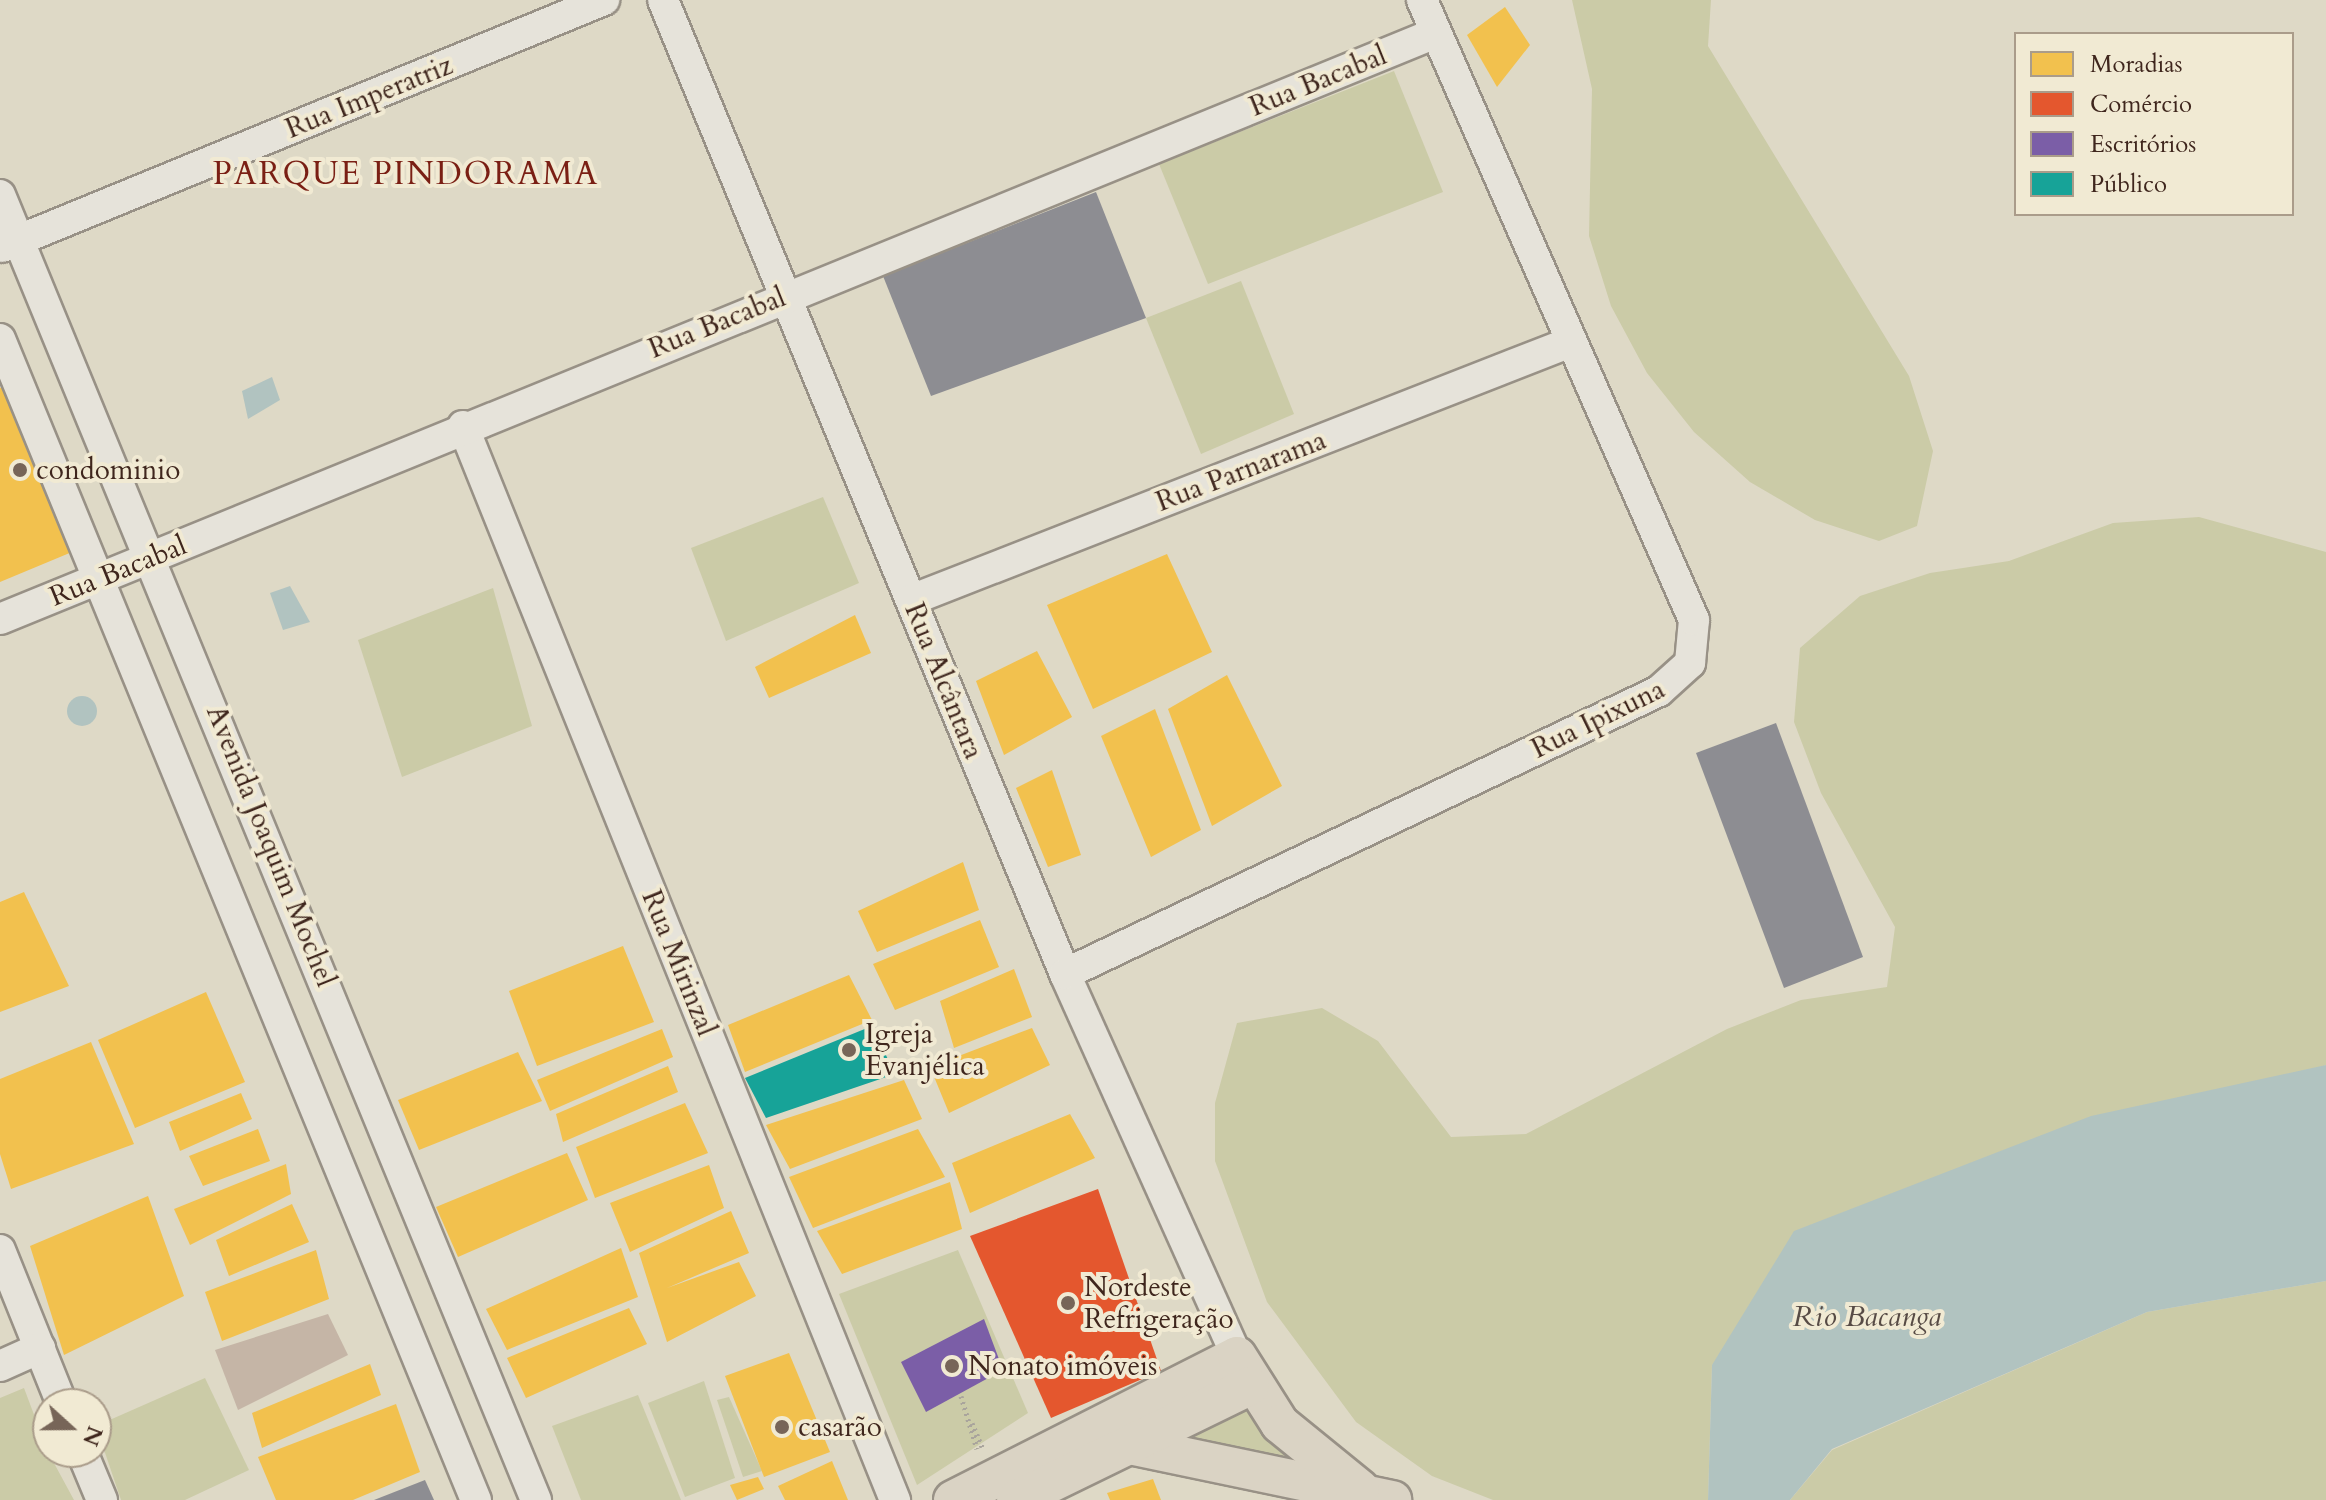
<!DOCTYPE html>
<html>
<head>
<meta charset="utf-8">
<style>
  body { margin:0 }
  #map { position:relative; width:2326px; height:1500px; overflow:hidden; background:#ded9c6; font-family:Cardo,serif }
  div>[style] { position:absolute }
  .green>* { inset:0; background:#cbcba7 }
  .water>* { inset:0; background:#b1c3c0 }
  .round { border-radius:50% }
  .homes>* { inset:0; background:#f2c14e }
  .shops>* { inset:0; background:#e4572e }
  .offices>* { inset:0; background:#7b5ea7 }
  .public>* { inset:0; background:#17a398 }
  .industry>* { inset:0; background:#8d8d92 }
  .building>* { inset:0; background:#c5b5a6 }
  .path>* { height:5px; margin-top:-2.5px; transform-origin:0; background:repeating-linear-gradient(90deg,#a9a49c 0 2px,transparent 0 6px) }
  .roads { filter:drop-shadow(2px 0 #989186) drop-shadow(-2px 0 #989186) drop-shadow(0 2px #989186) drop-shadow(0 -2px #989186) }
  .minor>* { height:30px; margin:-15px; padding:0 15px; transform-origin:15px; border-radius:15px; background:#e6e3da }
  .major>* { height:38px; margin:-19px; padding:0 19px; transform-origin:19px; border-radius:19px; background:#dad3c4 }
  .dots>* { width:22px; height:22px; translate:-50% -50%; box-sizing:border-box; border:4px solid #f1ead3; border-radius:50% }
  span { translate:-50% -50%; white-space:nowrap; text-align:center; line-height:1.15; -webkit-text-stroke:8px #f1ead3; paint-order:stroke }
  .street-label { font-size:28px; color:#3f261d }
  .poi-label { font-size:28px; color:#3f261d }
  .left { translate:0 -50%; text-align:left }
  .water-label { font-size:30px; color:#574b45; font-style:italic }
  .quarter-label { font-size:32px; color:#7a1f14; letter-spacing:2px }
  .legend { position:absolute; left:2014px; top:32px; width:280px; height:184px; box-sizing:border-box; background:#f1ead3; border:2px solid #aa9c8a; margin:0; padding:10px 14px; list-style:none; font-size:24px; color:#3f261d }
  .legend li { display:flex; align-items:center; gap:16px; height:40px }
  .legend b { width:40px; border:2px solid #aa9c8a }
  .north { position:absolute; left:32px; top:1388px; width:80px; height:80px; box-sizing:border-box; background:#f1ead3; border:2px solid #aa9c8a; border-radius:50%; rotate:111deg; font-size:22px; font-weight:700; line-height:32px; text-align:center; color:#3f261d }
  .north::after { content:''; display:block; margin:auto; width:28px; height:36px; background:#776558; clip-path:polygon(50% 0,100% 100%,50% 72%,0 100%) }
</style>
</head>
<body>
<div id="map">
  <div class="green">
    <div style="clip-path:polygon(1572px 0,1711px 0,1708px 46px,1909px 376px,1933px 451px,1917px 526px,1879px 541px,1815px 520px,1750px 482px,1694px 432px,1647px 373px,1611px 306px,1589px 236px,1592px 89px)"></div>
    <div style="clip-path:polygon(1394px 71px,1443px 192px,1208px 284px,1159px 164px)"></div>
    <div style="clip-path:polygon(1241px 281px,1294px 414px,1201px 454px,1146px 318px)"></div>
    <div style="clip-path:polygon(823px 497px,859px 583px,726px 641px,691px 548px)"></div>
    <div style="clip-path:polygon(2199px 517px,2326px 552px,2326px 1065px,1712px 1365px,1708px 1500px,1493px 1500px,1432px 1476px,1356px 1422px,1267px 1302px,1215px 1161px,1215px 1103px,1237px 1023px,1322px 1008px,1378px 1041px,1451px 1137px,1526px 1134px,1727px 1029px,1801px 1000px,1887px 987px,1895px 927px,1821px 793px,1794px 722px,1800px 648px,1860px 596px,1930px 573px,2009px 561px,2113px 523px)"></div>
    <div style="clip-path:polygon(493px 588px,532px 726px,402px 777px,358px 640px)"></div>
    <div style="clip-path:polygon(958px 1250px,1028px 1413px,917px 1485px,839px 1294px)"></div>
    <div style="clip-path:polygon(2326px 1281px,2326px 1500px,1790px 1500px,1832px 1450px,2147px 1312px)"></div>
    <div style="clip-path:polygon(205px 1378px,249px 1470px,185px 1500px,121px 1500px,96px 1426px)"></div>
    <div style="clip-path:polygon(704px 1381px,735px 1478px,685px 1497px,648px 1403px)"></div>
    <div style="clip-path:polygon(24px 1388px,48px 1452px,74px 1500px,0 1500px,0 1398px)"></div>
    <div style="clip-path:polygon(638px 1395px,681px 1500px,581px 1500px,552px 1426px)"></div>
    <div style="clip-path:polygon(729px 1397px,762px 1471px,743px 1477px,717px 1400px)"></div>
    <div style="clip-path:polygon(1249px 1404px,1304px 1462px,1157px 1449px)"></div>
  </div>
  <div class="water">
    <div style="clip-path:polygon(272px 377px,280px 400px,248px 419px,242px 391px)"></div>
    <div style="clip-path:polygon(290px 586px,310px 622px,283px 630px,270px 593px)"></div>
    <div class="round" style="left:67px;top:696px;width:30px;height:30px"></div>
    <div style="clip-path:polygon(2326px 1065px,2326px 1281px,2147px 1312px,1832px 1449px,1790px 1500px,1708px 1500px,1712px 1365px,1794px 1231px,2091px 1116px)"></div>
  </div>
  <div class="homes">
    <div style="clip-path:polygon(1505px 7px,1530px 45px,1497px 87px,1467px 35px)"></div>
    <div style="clip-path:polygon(6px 385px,72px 552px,0 582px,0 388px)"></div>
    <div style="clip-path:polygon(1167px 554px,1212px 652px,1093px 709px,1047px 605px)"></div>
    <div style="clip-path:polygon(855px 615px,871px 653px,769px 698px,755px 667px)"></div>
    <div style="clip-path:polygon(1037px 651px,1072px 717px,1004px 755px,976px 681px)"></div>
    <div style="clip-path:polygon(1227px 675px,1282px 786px,1212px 826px,1168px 709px)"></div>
    <div style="clip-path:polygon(1155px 709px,1201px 830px,1151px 857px,1101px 736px)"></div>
    <div style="clip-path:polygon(1052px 770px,1081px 855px,1048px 867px,1016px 788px)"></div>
    <div style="clip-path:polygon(963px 862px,979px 910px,877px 952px,858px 911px)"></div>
    <div style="clip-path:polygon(24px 892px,69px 986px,0 1012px,0 902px)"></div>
    <div style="clip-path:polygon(980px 920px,999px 967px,895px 1010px,873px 964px)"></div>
    <div style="clip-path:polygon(623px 946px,654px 1022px,537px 1066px,509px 991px)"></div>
    <div style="clip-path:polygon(1014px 969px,1032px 1017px,954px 1048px,940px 1001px)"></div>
    <div style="clip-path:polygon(849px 975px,872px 1020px,745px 1072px,728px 1025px)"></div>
    <div style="clip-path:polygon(206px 992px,245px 1082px,135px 1128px,98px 1040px)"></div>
    <div style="clip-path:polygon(1032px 1028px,1050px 1065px,949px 1113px,930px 1067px)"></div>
    <div style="clip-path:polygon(662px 1029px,673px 1057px,550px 1111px,537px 1080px)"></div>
    <div style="clip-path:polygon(91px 1042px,134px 1144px,11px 1189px,0 1154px,0 1079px)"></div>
    <div style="clip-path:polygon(518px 1052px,542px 1101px,419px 1150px,398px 1100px)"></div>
    <div style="clip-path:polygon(668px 1066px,678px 1092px,563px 1142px,556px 1114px)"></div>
    <div style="clip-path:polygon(904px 1080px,922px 1119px,790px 1169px,766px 1125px)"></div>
    <div style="clip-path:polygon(241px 1093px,252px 1119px,180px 1151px,169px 1122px)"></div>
    <div style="clip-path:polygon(685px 1103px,708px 1153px,595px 1198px,576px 1147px)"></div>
    <div style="clip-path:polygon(1070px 1114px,1095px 1158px,970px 1213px,952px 1163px)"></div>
    <div style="clip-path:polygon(258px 1129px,270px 1161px,203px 1186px,189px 1156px)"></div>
    <div style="clip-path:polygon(918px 1129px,945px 1177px,813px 1228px,789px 1177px)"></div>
    <div style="clip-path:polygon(567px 1153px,588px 1200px,458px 1257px,436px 1207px)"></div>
    <div style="clip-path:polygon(286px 1164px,291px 1194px,190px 1245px,174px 1209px)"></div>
    <div style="clip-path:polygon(709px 1165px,724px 1208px,630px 1252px,610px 1203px)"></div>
    <div style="clip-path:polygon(950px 1182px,962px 1229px,842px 1274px,817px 1231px)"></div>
    <div style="clip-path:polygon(148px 1196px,184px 1296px,64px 1355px,30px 1246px)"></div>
    <div style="clip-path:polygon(292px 1204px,309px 1242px,229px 1276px,216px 1240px)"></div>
    <div style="clip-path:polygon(731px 1211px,749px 1253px,667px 1288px,739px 1262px,756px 1296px,667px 1342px,639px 1253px)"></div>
    <div style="clip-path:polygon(621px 1248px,638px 1297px,507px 1350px,486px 1309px)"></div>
    <div style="clip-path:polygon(316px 1250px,329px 1299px,222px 1341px,205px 1292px)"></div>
    <div style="clip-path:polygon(629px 1308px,647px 1344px,526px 1398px,507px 1358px)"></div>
    <div style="clip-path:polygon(789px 1353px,830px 1452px,764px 1477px,725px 1376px)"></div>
    <div style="clip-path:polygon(370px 1364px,381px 1395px,262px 1448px,252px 1413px)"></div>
    <div style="clip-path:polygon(396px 1404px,420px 1472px,353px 1500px,276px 1500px,258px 1457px)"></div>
    <div style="clip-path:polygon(832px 1461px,848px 1500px,785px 1500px,778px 1486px)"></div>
    <div style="clip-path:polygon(758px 1477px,764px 1489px,737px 1500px,730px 1485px)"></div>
    <div style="clip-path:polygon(1153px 1479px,1161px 1500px,1110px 1500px,1107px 1493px)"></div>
  </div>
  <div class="shops">
    <div style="clip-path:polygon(1098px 1189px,1161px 1371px,1051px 1418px,970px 1236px)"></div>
  </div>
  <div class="offices">
    <div style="clip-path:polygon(984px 1319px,1003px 1370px,926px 1412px,901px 1362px)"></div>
  </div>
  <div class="public">
    <div style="clip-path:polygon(872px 1026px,895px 1074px,766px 1118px,745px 1078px)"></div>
  </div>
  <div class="industry">
    <div style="clip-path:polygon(1096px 192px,1146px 318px,931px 396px,883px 276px)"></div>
    <div style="clip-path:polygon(1776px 723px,1863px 957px,1784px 988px,1696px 753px)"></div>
    <div style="clip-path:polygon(425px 1480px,434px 1500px,374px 1500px)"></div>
  </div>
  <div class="building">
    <div style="clip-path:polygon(328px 1314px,348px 1355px,238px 1410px,215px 1350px)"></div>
  </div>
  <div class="path">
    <div style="left:961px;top:1396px;width:55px;rotate:73.2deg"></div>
    <div style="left:972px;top:1423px;width:26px;rotate:67deg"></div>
  </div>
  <div class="roads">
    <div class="minor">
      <div style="left:663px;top:0;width:1054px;rotate:67.57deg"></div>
      <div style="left:1065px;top:974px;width:419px;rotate:65.8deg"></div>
      <div style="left:0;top:195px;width:1411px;rotate:67.67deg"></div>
      <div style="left:2px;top:247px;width:651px;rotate:-22.31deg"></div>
      <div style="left:0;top:339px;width:1255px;rotate:67.71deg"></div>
      <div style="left:463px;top:426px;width:1158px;rotate:68.09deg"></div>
      <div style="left:911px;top:600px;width:709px;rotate:-21.35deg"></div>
      <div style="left:0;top:619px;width:1551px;rotate:-22.2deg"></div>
      <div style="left:1065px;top:974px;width:658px;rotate:-25.47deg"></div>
      <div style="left:1659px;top:691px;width:42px;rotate:-42.1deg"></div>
      <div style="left:1690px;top:663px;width:43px;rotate:-84.7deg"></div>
      <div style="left:1694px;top:620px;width:677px;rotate:-113.69deg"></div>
      <div style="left:0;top:1250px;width:166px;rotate:68.1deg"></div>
      <div style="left:0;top:1366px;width:44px;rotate:-24.2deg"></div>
      <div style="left:82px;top:1452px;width:52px;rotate:67.4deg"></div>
    </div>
    <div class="major">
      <div style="left:1129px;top:1445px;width:269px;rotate:11.8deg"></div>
      <div style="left:953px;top:1500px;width:318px;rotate:-26.9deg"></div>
      <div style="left:1237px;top:1356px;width:80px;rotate:57.7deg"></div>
      <div style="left:1280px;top:1424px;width:103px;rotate:39.1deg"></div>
      <div style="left:1016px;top:1500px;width:260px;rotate:-26deg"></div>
    </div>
  </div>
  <div class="dots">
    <div style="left:20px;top:470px;background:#776558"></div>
    <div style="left:849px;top:1050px;background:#776558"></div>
    <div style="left:1068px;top:1303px;background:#776558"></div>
    <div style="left:952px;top:1366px;background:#776558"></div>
    <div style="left:782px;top:1427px;background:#776558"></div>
  </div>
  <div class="street-label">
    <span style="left:1318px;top:81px;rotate:-22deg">Rua Bacabal</span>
    <span style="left:369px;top:97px;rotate:-22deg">Rua Imperatriz</span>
    <span style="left:717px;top:323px;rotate:-22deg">Rua Bacabal</span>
    <span style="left:1241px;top:471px;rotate:-21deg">Rua Parnarama</span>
    <span style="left:118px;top:571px;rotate:-22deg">Rua Bacabal</span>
    <span style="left:944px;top:681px;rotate:68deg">Rua Alcântara</span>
    <span style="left:1598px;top:719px;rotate:-26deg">Rua Ipixuna</span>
    <span style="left:271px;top:846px;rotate:68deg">Avenida Joaquim Mochel</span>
    <span style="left:679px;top:963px;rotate:68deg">Rua Mirinzal</span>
  </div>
  <div class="poi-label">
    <span class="left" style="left:36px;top:470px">condominio</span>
    <span class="left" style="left:865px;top:1050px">Igreja<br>Evanjélica</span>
    <span class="left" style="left:1084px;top:1303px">Nordeste<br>Refrigeração</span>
    <span class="left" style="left:968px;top:1366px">Nonato imóveis</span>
    <span class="left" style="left:798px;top:1427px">casarão</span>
  </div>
  <div class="water-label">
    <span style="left:1867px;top:1317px">Rio Bacanga</span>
  </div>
  <div class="quarter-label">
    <span style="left:406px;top:174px">PARQUE PINDORAMA</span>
  </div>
  <ul class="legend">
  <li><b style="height:22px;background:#f2c14e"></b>Moradias</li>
  <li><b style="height:22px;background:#e4572e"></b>Comércio</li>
  <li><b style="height:22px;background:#7b5ea7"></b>Escritórios</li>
  <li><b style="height:22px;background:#17a398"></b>Público</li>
  </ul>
  <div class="north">N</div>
</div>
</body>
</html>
